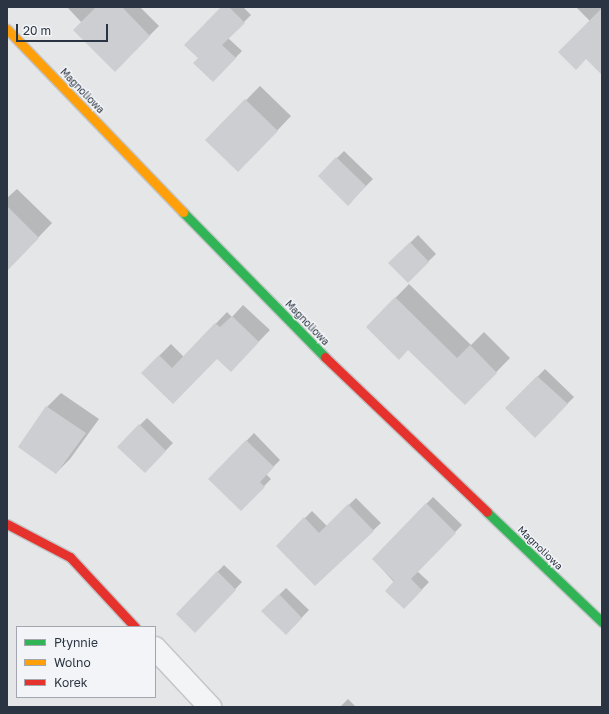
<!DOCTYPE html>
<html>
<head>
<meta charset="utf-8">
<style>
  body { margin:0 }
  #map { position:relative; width:609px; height:714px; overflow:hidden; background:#e4e6e8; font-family:"Golos Text",sans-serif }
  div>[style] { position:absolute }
  .shadow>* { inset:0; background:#0003 }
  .building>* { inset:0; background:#ccced1 }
  .roads { filter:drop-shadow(1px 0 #c2c4c6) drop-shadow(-1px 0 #c2c4c6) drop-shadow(0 1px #c2c4c6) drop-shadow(0 -1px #c2c4c6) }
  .street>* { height:22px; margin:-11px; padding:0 11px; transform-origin:11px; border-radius:11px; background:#f3f4f5 }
  .fast>* { height:9px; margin:-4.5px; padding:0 4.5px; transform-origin:4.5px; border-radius:4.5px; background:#30b455 }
  .slow>* { height:9px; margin:-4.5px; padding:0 4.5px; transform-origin:4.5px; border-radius:4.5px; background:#ff9f0a }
  .jam>* { height:9px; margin:-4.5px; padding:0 4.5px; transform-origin:4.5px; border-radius:4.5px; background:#e5322d }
  span { translate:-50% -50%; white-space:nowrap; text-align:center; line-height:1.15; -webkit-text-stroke:3px #f2f4f7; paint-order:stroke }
  .street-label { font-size:10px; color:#2b3442 }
  .frame { position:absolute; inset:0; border:8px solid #2b3442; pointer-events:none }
  .legend { position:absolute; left:16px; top:626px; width:140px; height:72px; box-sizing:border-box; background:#f2f4f7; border:1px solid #a2a7af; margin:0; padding:5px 7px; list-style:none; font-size:12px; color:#2b3442 }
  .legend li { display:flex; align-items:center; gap:8px; height:20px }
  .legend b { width:20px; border:1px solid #a2a7af }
  .scale { position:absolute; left:16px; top:24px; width:92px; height:18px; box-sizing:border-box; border:2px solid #2b3442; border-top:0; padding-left:5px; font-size:12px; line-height:14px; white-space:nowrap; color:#2b3442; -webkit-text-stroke:3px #f2f4f7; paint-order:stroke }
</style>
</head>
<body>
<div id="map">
  <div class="shadow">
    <div style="clip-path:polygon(67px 7px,140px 7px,159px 26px,115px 70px,82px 23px)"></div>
    <div style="clip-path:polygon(223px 7px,243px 7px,251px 15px,228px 38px,242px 51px,213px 81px,200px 58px)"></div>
    <div style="clip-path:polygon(576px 7px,602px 7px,602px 71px,590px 21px)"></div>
    <div style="clip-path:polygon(260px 86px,291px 116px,252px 157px,207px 140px)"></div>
    <div style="clip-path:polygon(344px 151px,373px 179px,348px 204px,319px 176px)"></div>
    <div style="clip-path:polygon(17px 189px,52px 223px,32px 244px,7px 246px,7px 198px)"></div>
    <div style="clip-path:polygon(418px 235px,436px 254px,408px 281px,390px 263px)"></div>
    <div style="clip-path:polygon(409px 284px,471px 345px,484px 332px,510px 358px,465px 404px,409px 348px,367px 327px)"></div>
    <div style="clip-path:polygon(243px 305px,270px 330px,242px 359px,217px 357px,173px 402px,142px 373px,171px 344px,184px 357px,227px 312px,232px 317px)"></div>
    <div style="clip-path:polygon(545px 369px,574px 397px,535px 436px,507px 408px)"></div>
    <div style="clip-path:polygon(61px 393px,99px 419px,70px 459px,56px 473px,47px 407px)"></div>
    <div style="clip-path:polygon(147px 418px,173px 443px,145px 472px,118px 447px)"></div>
    <div style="clip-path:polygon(254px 433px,280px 460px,266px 474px,271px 479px,241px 510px,210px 479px)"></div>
    <div style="clip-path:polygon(433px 497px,462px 525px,417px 571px,429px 582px,411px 601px,373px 559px)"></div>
    <div style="clip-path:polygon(356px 498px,381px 523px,315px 585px,277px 546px,312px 511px,327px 526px)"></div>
    <div style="clip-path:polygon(224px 565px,242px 582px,195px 631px,177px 614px)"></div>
    <div style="clip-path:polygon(286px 588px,309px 610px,286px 634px,263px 611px)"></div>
    <div style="clip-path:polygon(348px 699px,356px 707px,340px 707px)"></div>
  </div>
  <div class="building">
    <div style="clip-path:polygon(96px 7px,122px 7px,150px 36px,115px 72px,73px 30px)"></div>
    <div style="clip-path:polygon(221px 7px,229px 7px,245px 23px,222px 45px,236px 58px,213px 82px,193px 63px,198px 58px,184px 45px)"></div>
    <div style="clip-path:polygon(602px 8px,602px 75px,586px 59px,576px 70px,558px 52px)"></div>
    <div style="clip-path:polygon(245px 99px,278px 131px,238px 172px,205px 140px)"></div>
    <div style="clip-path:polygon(336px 157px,366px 186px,348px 206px,318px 176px)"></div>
    <div style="clip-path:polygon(7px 206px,39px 238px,7px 271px)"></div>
    <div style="clip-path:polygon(410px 242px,429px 262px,408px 283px,388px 263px)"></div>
    <div style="clip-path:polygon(395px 297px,457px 358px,470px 345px,497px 373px,465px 405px,408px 350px,399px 360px,366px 327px)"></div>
    <div style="clip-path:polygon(232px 316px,259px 342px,231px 372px,217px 359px,173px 404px,141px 373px,159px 355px,172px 368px,215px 323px,220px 327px)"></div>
    <div style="clip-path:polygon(537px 376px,568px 404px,535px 438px,505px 408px)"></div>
    <div style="clip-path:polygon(46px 406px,86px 433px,56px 474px,18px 447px)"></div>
    <div style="clip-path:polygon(139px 424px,166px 451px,145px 473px,117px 447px)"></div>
    <div style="clip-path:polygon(246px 440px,274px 467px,260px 482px,265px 487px,241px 511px,208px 479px)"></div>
    <div style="clip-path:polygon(426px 503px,456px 533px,411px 579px,422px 590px,404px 609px,385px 591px,394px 581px,372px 559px)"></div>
    <div style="clip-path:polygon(348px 504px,374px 531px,315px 586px,276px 546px,304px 517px,319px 533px)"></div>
    <div style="clip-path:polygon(217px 571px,236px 590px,195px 633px,176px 614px)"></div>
    <div style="clip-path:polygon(279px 594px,302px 618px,286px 635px,261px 611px)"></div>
  </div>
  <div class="roads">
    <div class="street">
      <div style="left:155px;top:648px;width:81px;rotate:47deg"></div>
    </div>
    <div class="fast">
      <div style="left:183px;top:212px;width:203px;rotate:45.6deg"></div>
      <div style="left:487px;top:512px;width:159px;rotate:43.7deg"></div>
    </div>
    <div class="slow">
      <div style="left:7px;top:29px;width:254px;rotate:46.1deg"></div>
    </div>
    <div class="jam">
      <div style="left:325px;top:357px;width:224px;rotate:43.7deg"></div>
      <div style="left:7px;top:524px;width:71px;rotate:27.6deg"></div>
      <div style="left:70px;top:557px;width:96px;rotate:47.1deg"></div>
    </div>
  </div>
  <div class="street-label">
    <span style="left:82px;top:91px;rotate:46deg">Magnoliowa</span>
    <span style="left:307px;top:323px;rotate:46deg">Magnoliowa</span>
    <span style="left:540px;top:548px;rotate:44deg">Magnoliowa</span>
  </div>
  <div class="frame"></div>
  <ul class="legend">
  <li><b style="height:5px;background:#30b455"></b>Płynnie</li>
  <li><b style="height:5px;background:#ff9f0a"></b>Wolno</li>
  <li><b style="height:5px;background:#e5322d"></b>Korek</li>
  </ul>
  <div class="scale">20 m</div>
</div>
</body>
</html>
